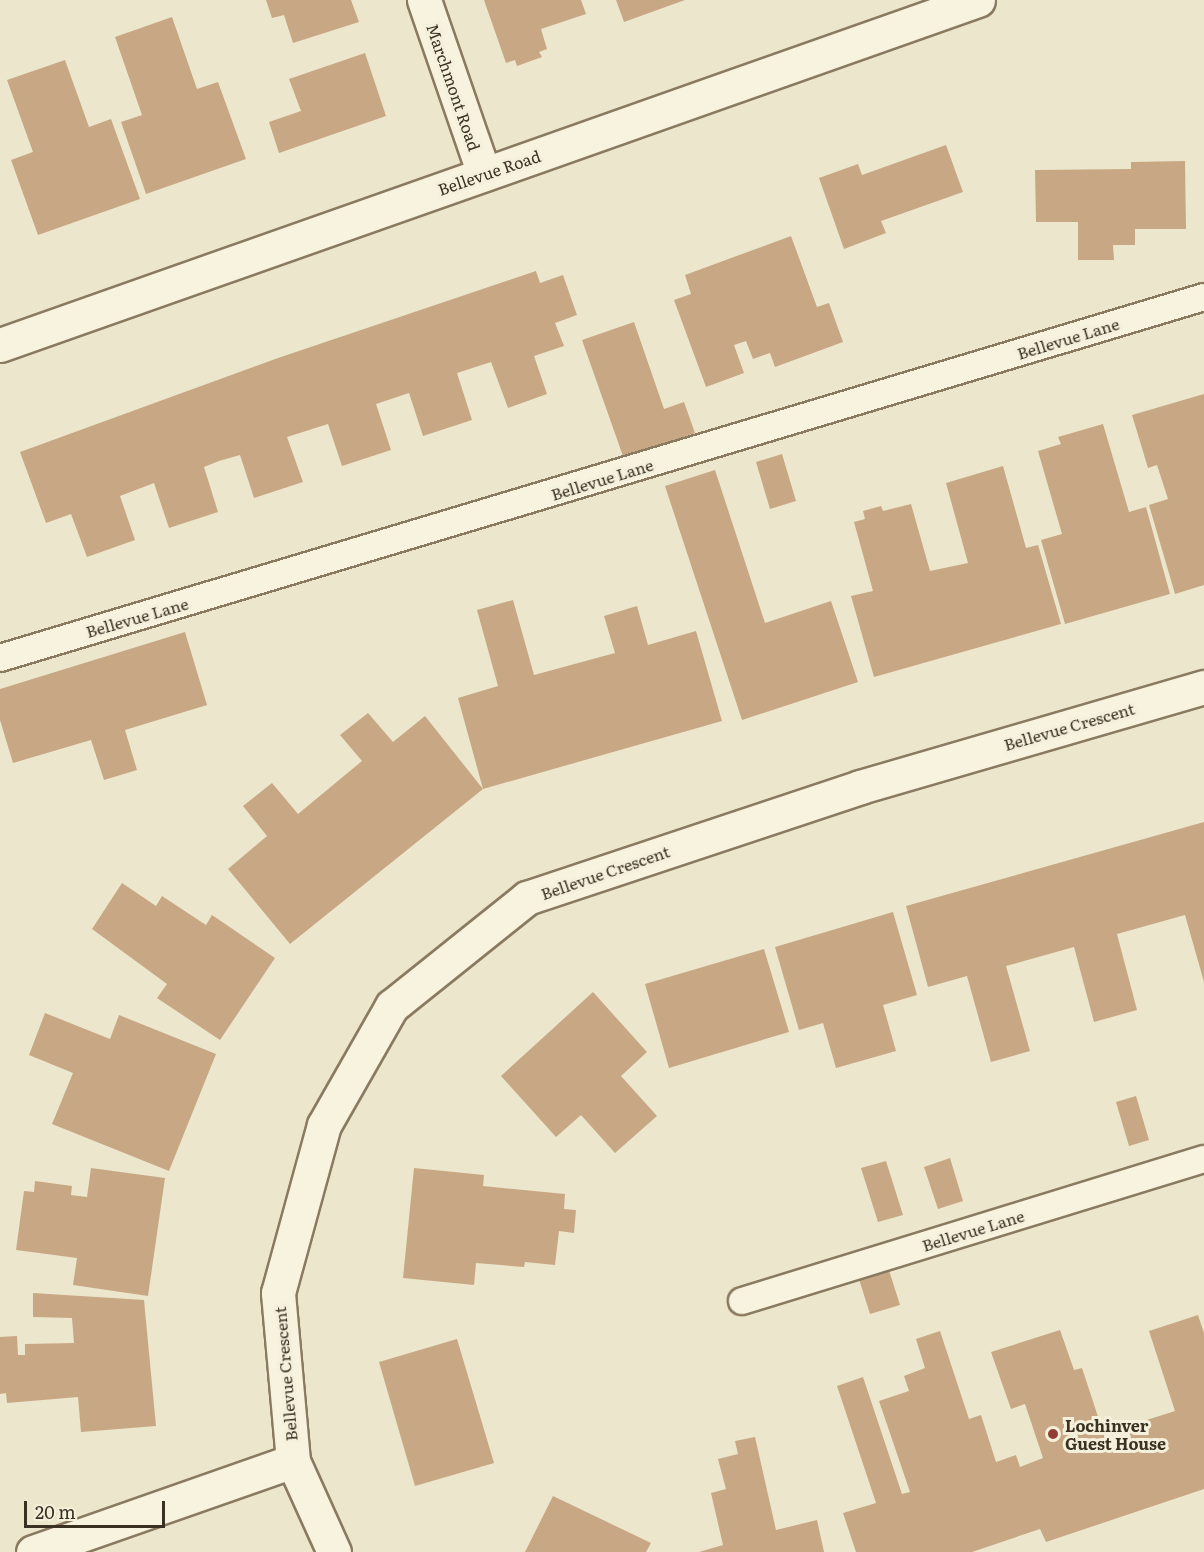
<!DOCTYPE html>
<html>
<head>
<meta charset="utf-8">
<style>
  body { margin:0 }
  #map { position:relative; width:1204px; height:1552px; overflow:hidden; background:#ece6cc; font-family:Literata,serif }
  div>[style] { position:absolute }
  .building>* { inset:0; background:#c8a884 }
  .roads { filter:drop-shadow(2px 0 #897a60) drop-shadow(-2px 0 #897a60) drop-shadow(0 2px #897a60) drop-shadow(0 -2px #897a60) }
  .service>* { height:26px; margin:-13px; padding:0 13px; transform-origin:13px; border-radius:13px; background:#f7f3df }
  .minor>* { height:33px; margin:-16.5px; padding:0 16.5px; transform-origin:16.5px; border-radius:16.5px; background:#f7f3df }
  .dots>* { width:16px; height:16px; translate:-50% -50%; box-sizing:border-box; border:3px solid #f4f0db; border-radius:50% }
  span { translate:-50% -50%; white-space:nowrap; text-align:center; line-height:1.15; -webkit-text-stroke:6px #f4f0db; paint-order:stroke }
  .street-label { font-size:16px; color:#3a3123 }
  .poi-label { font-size:16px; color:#3a3123; font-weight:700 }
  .left { translate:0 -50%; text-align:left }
  .scale { position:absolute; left:24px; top:1501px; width:141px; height:27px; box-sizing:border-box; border:3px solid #3a3123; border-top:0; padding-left:8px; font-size:18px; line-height:21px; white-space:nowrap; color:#3a3123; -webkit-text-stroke:4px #f4f0db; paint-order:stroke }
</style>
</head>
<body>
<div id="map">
  <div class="building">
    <div style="clip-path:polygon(266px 0,351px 0,359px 22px,293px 43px,284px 15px,272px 18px)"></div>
    <div style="clip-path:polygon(484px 0,581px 0,586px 14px,541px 29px,547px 49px,539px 52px,542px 57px,517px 66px,515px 60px,506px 63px)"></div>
    <div style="clip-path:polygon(616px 0,685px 0,624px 22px)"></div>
    <div style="clip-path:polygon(172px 17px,197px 89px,218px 82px,246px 159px,146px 194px,121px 122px,142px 115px,115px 37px)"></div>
    <div style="clip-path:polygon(365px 53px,386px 116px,279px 153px,269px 122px,301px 111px,289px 79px)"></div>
    <div style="clip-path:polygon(65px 60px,89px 127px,111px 119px,140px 199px,38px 235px,11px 160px,33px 152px,7px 80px)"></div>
    <div style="clip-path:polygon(946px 145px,963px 192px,881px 221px,886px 233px,844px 249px,819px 178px,858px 164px,862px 175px)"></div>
    <div style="clip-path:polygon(1185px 161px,1186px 229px,1135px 229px,1135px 245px,1113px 245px,1114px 260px,1078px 260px,1078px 222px,1036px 222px,1035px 170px,1131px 169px,1131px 162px)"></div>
    <div style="clip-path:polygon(791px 236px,817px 307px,829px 303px,843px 342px,775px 367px,770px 353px,753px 359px,746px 341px,734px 345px,744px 373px,706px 387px,674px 300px,691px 294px,685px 275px)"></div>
    <div style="clip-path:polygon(536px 271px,540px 283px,563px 275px,577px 315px,555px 323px,564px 346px,534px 356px,547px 394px,508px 408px,491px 362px,457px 373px,472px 420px,423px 436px,409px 393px,376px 404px,391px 450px,342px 466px,328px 424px,287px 437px,303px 482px,254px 498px,240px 455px,219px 461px,204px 467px,218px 512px,169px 528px,154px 483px,120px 496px,135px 540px,87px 557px,71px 514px,46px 523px,20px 452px,278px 358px)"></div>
    <div style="clip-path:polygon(634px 322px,664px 409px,684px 402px,695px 433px,624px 459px,582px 340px)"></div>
    <div style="clip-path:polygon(1204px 394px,1204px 585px,1175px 594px,1149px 505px,1168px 499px,1157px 465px,1148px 468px,1132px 415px)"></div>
    <div style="clip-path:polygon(1103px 424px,1129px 512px,1146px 507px,1170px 594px,1065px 624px,1041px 540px,1062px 534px,1038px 451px,1061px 444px,1058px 437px)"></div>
    <div style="clip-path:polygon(782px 454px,796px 501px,770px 509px,756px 462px)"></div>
    <div style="clip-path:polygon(1003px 466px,1026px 548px,1038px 545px,1061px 624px,874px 677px,851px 596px,873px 591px,854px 522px,865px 519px,863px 511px,881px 506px,883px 511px,911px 504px,930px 571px,968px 563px,946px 483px)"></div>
    <div style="clip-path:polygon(715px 470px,765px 623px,831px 601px,858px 682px,742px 720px,665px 486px)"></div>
    <div style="clip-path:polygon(513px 600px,534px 675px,615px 653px,604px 616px,637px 606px,648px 645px,696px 631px,722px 721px,483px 789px,458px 698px,498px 686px,477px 610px)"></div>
    <div style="clip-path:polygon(185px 632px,207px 705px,125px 730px,137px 770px,104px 780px,91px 740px,13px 763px,0 720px,0 689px)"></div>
    <div style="clip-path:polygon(368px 713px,393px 742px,425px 716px,483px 789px,290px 944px,228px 869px,267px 836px,243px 806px,272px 783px,298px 814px,362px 761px,340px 735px)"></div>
    <div style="clip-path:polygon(1204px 822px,1204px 982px,1185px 915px,1117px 934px,1137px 1010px,1094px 1022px,1074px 947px,1006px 966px,1030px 1051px,991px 1062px,967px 976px,928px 987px,906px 906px)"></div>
    <div style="clip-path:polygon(122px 883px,156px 906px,162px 896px,206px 925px,212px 915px,275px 958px,220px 1040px,157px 998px,167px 984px,92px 929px)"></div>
    <div style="clip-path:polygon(893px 912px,917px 995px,883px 1005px,896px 1051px,836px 1068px,823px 1023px,799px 1030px,775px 947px)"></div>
    <div style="clip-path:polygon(764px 949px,789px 1032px,669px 1068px,645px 984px)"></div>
    <div style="clip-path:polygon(593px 992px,647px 1052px,621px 1076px,657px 1116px,615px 1153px,581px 1115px,556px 1137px,501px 1076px)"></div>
    <div style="clip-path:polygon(45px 1013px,110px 1039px,119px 1015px,216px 1054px,169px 1171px,52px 1124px,73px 1073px,29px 1055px)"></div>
    <div style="clip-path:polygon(1136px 1096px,1149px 1140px,1129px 1146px,1116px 1102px)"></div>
    <div style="clip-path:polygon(950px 1158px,963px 1201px,938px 1209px,924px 1167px)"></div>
    <div style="clip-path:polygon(886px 1161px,903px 1215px,878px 1222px,861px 1168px)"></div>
    <div style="clip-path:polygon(91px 1168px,165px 1178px,148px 1296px,73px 1285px,77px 1258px,16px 1250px,24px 1191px,34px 1192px,35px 1181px,72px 1186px,71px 1195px,87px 1197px)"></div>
    <div style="clip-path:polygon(414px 1168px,484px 1175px,483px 1186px,565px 1194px,564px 1209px,576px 1210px,574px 1233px,559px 1231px,555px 1265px,525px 1262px,524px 1267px,476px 1263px,474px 1285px,403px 1278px)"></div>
    <div style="clip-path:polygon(888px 1267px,900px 1305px,870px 1314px,858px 1276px)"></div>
    <div style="clip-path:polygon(33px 1293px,144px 1300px,156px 1426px,81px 1432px,78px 1397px,7px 1403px,6px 1393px,0 1394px,0 1337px,17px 1336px,18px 1355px,25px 1355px,25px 1344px,74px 1343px,72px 1318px,33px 1317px)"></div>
    <div style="clip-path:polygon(1198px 1315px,1204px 1333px,1204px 1489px,1046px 1542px,1040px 1529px,972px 1552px,856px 1552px,843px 1513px,876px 1503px,837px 1386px,863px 1377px,902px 1494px,910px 1492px,879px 1401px,909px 1391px,904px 1376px,925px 1368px,916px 1339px,940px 1331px,969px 1419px,981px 1415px,996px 1462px,1016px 1455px,1020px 1467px,1043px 1458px,1025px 1404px,1011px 1409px,991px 1352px,1060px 1330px,1074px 1370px,1082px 1368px,1106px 1441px,1133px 1432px,1131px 1425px,1175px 1411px,1149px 1331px)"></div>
    <div style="clip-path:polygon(457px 1339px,494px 1463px,415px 1486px,379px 1362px)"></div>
    <div style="clip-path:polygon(755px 1437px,776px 1530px,817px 1520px,824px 1552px,699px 1552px,723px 1545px,711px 1493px,726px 1489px,718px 1459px,738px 1454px,735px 1441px)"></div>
    <div style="clip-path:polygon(553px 1496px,651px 1543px,646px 1552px,525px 1552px)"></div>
  </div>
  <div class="roads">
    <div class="service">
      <div style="left:0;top:658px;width:1257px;rotate:-16.69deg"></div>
      <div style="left:742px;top:1301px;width:483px;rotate:-17.1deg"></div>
    </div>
    <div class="minor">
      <div style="left:424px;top:0;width:184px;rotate:71deg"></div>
      <div style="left:0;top:345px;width:1037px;rotate:-19.43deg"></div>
      <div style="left:33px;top:1552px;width:275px;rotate:-19.3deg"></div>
      <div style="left:334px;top:1552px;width:100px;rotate:-114.3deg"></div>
      <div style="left:293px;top:1461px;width:169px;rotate:-95.1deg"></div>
      <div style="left:278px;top:1293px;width:174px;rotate:-74.7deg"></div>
      <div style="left:324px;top:1125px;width:137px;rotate:-60.3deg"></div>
      <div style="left:392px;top:1006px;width:173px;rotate:-38.7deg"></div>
      <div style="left:527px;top:898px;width:351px;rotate:-18.4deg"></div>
      <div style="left:860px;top:787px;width:358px;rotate:-16.2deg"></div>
    </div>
  </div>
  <div class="dots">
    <div style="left:1053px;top:1434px;background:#933e35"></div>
  </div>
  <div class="street-label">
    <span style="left:454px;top:87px;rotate:71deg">Marchmont Road</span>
    <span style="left:489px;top:172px;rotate:-19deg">Bellevue Road</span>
    <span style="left:1068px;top:338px;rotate:-17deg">Bellevue Lane</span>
    <span style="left:602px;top:479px;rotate:-17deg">Bellevue Lane</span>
    <span style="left:137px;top:617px;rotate:-16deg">Bellevue Lane</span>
    <span style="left:1069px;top:726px;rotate:-16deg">Bellevue Crescent</span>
    <span style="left:605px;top:872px;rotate:-19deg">Bellevue Crescent</span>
    <span style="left:973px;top:1230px;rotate:-17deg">Bellevue Lane</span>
    <span style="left:285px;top:1374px;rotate:-95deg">Bellevue Crescent</span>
  </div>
  <div class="poi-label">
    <span class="left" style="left:1065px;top:1434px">Lochinver<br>Guest House</span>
  </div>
  <div class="scale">20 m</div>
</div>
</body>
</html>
